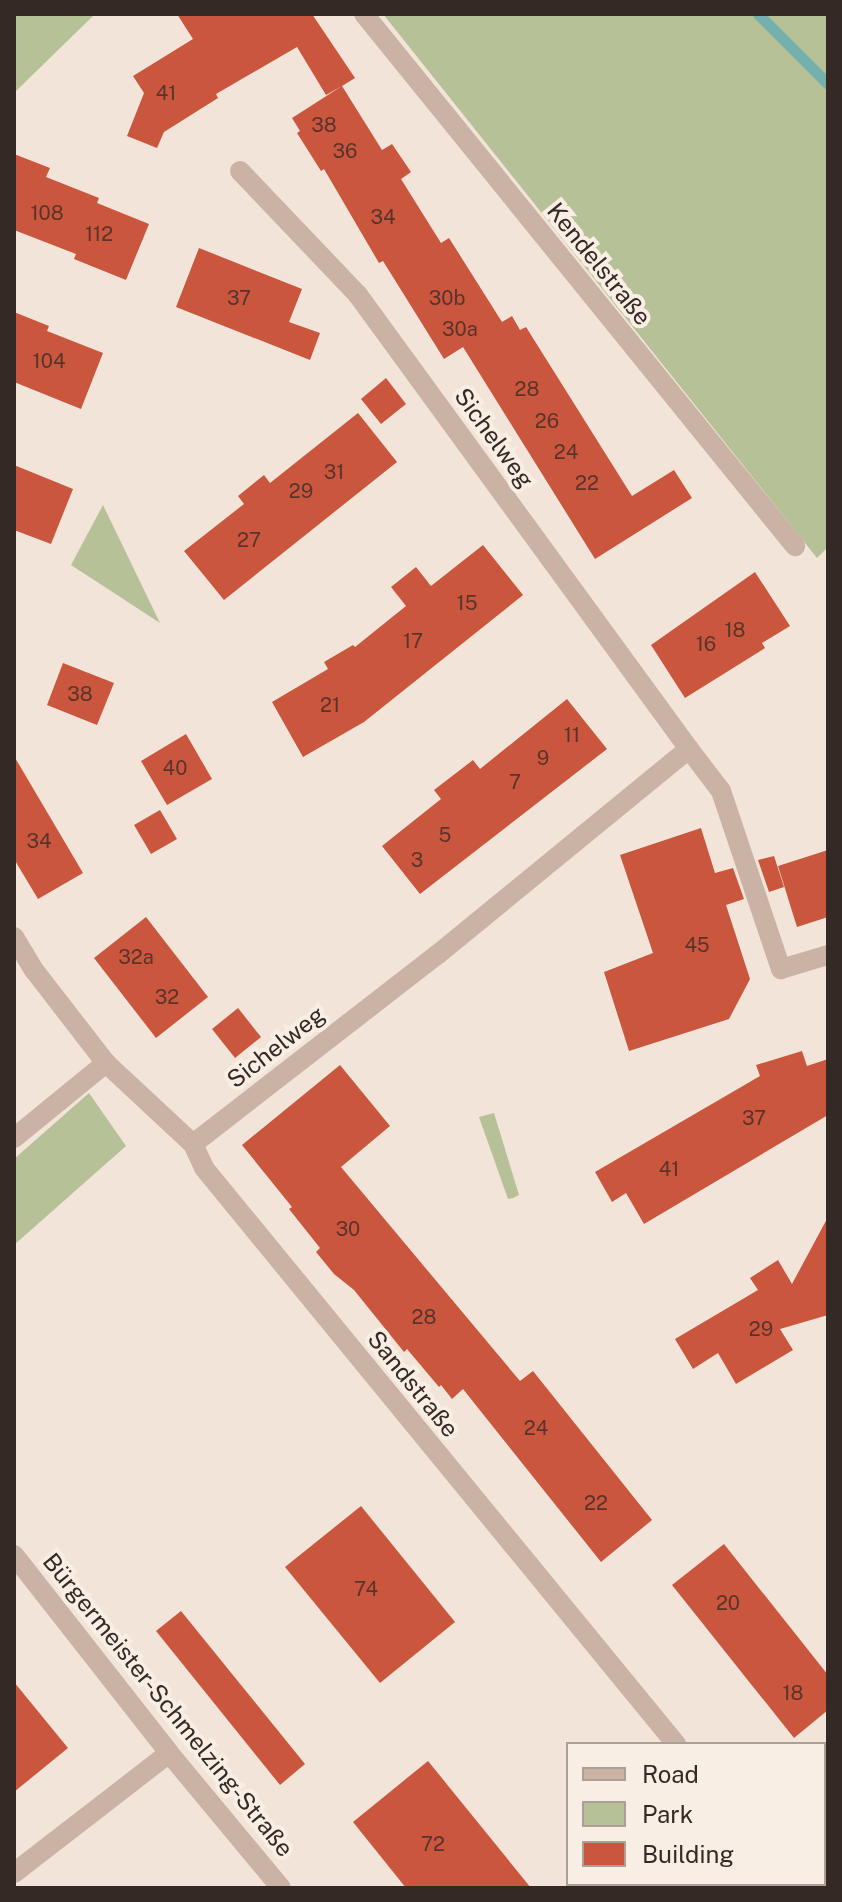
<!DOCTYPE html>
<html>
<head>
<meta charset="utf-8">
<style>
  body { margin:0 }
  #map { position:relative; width:842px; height:1902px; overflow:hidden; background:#f2e4d8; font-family:"Public Sans",sans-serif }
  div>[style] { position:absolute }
  .green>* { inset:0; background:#b6c198 }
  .stream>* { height:11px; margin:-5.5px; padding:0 5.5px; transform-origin:5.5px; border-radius:5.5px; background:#76b0ae }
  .building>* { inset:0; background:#ca563e }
  .minor>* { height:20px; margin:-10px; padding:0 10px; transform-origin:10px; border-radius:10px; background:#cab2a4 }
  span { translate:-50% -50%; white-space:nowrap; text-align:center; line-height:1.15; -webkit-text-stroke:8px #f9eee4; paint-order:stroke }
  .number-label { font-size:20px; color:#5a342c }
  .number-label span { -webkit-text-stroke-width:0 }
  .street-label { font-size:24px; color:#352926 }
  .frame { position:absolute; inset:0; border:16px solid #352926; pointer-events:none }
  .legend { position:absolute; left:566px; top:1742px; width:260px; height:144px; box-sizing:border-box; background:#f9eee4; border:2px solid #ab9f98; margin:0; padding:10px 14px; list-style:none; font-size:24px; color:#352926 }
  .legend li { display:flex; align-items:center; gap:16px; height:40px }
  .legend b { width:40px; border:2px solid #ab9f98 }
</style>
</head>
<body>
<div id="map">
  <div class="green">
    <div style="clip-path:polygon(14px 14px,95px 14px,14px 93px)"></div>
    <div style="clip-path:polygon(383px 14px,828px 14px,828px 547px,817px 558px)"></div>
    <div style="clip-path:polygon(103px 505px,160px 623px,71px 565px)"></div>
    <div style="clip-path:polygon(89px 1093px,126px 1146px,14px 1245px,14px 1159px)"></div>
    <div style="clip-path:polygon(494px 1113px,519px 1195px,513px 1198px,508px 1199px,479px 1117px)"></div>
  </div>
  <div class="stream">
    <div style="left:758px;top:14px;width:99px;rotate:45deg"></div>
  </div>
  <div class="building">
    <div style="clip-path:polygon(177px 14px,312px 14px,355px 78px,342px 86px,382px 150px,392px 144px,411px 172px,401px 179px,441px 243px,449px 238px,502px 322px,512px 316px,520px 330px,526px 327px,632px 496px,674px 470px,692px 498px,595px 559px,463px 347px,444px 359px,383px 261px,379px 263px,324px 169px,321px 171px,297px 133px,300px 131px,292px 118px,342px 86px,326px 95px,297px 47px,216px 94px,218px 98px,164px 132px,157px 148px,127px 136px,144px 93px,133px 76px,193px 39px)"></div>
    <div style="clip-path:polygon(14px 154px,50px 168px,46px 177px,99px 198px,97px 203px,149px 224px,126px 280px,74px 259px,76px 254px,14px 230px)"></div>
    <div style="clip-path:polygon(199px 248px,302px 289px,289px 322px,320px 333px,310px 360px,176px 307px)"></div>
    <div style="clip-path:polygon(14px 312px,49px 326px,47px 331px,103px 353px,81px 409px,14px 382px)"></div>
    <div style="clip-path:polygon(386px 378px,406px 404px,381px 424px,361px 399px)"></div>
    <div style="clip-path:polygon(358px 413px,397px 462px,224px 600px,184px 551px,244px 504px,238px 496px,264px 475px,270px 483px)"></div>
    <div style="clip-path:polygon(14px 465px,73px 489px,51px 544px,14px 530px)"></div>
    <div style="clip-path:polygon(483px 545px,523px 595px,364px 722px,303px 757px,272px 702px,328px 669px,324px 662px,353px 645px,355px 647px,406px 606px,391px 587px,416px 567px,431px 586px)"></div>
    <div style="clip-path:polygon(755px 572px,790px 626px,762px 643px,765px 648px,685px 698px,651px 645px)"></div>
    <div style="clip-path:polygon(63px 663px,114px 683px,97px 725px,47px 705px)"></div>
    <div style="clip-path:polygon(567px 699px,607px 749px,420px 894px,382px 846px,441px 799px,434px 790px,473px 760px,480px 769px)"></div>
    <div style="clip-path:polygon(186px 734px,212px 779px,167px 805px,141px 761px)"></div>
    <div style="clip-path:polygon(14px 756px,83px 873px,38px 899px,14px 859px)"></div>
    <div style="clip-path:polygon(160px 810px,177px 839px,151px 854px,134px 825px)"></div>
    <div style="clip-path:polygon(701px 828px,715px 873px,733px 868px,744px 899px,726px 905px,750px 979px,729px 1019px,629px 1051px,604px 972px,653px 953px,620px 855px)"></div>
    <div style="clip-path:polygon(828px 850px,828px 917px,797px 927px,778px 866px)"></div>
    <div style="clip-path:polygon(774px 856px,784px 887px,769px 892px,758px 860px)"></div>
    <div style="clip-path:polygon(146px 917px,208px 997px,156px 1038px,94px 958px)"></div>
    <div style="clip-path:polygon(238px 1008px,261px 1037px,235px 1058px,212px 1029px)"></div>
    <div style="clip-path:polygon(802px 1051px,807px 1066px,828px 1059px,828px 1115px,644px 1224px,626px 1193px,612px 1202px,595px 1172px,760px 1076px,756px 1065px)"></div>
    <div style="clip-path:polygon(340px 1065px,390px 1126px,341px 1167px,520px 1381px,533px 1371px,652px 1520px,601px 1562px,463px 1389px,452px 1399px,441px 1385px,439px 1387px,407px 1349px,404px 1352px,354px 1290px,334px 1274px,316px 1252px,320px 1248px,289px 1209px,292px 1207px,242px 1145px)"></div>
    <div style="clip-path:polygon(828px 1217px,828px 1315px,780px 1329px,793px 1350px,736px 1384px,718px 1353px,693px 1369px,675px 1339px,758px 1290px,750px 1278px,778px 1260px,792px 1284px)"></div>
    <div style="clip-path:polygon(361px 1506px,455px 1622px,380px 1683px,285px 1567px)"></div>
    <div style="clip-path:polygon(724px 1544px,828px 1675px,828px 1710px,794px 1738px,672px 1585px)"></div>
    <div style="clip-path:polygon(181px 1611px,305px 1764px,280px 1785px,156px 1631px)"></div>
    <div style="clip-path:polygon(14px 1682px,68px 1748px,14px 1792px)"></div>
    <div style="clip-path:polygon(428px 1761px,531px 1888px,406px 1888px,353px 1822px)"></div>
  </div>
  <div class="minor">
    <div style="left:364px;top:14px;width:685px;rotate:50.99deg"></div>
    <div style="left:240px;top:171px;width:171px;rotate:46.4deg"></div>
    <div style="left:358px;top:295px;width:562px;rotate:53.91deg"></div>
    <div style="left:14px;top:937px;width:39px;rotate:59deg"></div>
    <div style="left:34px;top:970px;width:118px;rotate:52.3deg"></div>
    <div style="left:106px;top:1063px;width:119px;rotate:43deg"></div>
    <div style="left:193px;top:1144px;width:26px;rotate:65deg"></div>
    <div style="left:204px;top:1168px;width:745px;rotate:50.67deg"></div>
    <div style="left:14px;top:1138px;width:119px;rotate:-39.2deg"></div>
    <div style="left:193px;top:1144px;width:309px;rotate:-37.8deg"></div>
    <div style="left:437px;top:955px;width:325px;rotate:-39.3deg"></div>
    <div style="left:689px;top:749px;width:53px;rotate:52.7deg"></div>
    <div style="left:721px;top:791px;width:188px;rotate:71.4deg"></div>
    <div style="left:781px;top:969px;width:49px;rotate:-16.6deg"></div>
    <div style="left:14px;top:1555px;width:251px;rotate:51.9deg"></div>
    <div style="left:169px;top:1753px;width:175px;rotate:50.3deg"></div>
    <div style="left:14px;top:1873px;width:196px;rotate:-37.7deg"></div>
    <div style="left:789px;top:1884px;width:5px;rotate:53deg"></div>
  </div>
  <div class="number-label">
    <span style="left:166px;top:93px">41</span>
    <span style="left:324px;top:125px">38</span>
    <span style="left:345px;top:151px">36</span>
    <span style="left:47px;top:213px">108</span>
    <span style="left:383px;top:217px">34</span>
    <span style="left:99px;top:234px">112</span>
    <span style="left:239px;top:298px">37</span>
    <span style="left:447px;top:298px">30b</span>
    <span style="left:460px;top:329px">30a</span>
    <span style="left:49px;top:361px">104</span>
    <span style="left:527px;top:389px">28</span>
    <span style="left:547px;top:421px">26</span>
    <span style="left:566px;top:452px">24</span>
    <span style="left:334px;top:472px">31</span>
    <span style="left:587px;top:483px">22</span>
    <span style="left:301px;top:491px">29</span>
    <span style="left:249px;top:540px">27</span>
    <span style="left:467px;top:603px">15</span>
    <span style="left:735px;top:630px">18</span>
    <span style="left:413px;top:641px">17</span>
    <span style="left:706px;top:644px">16</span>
    <span style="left:80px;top:694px">38</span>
    <span style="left:330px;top:705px">21</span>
    <span style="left:572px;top:735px">11</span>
    <span style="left:543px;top:758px">9</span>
    <span style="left:175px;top:768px">40</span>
    <span style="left:515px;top:782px">7</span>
    <span style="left:445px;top:835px">5</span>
    <span style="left:39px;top:841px">34</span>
    <span style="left:417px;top:860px">3</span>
    <span style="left:697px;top:945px">45</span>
    <span style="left:136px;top:957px">32a</span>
    <span style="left:167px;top:997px">32</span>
    <span style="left:754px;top:1118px">37</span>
    <span style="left:669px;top:1169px">41</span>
    <span style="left:348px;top:1229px">30</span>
    <span style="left:424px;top:1317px">28</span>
    <span style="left:761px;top:1329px">29</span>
    <span style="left:536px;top:1428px">24</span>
    <span style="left:596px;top:1503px">22</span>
    <span style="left:366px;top:1589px">74</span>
    <span style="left:728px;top:1603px">20</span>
    <span style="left:793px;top:1693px">18</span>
    <span style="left:433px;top:1844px">72</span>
  </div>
  <div class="street-label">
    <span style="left:599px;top:264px;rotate:51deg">Kendelstraße</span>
    <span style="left:494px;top:438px;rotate:54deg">Sichelweg</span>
    <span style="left:276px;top:1047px;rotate:-38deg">Sichelweg</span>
    <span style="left:413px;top:1384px;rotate:51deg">Sandstraße</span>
    <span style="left:168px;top:1705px;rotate:51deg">Bürgermeister-Schmelzing-Straße</span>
  </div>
  <div class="frame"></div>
  <ul class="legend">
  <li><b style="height:10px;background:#cab2a4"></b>Road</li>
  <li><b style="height:22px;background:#b6c198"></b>Park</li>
  <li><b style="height:22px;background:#ca563e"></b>Building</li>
  </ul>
</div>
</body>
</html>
